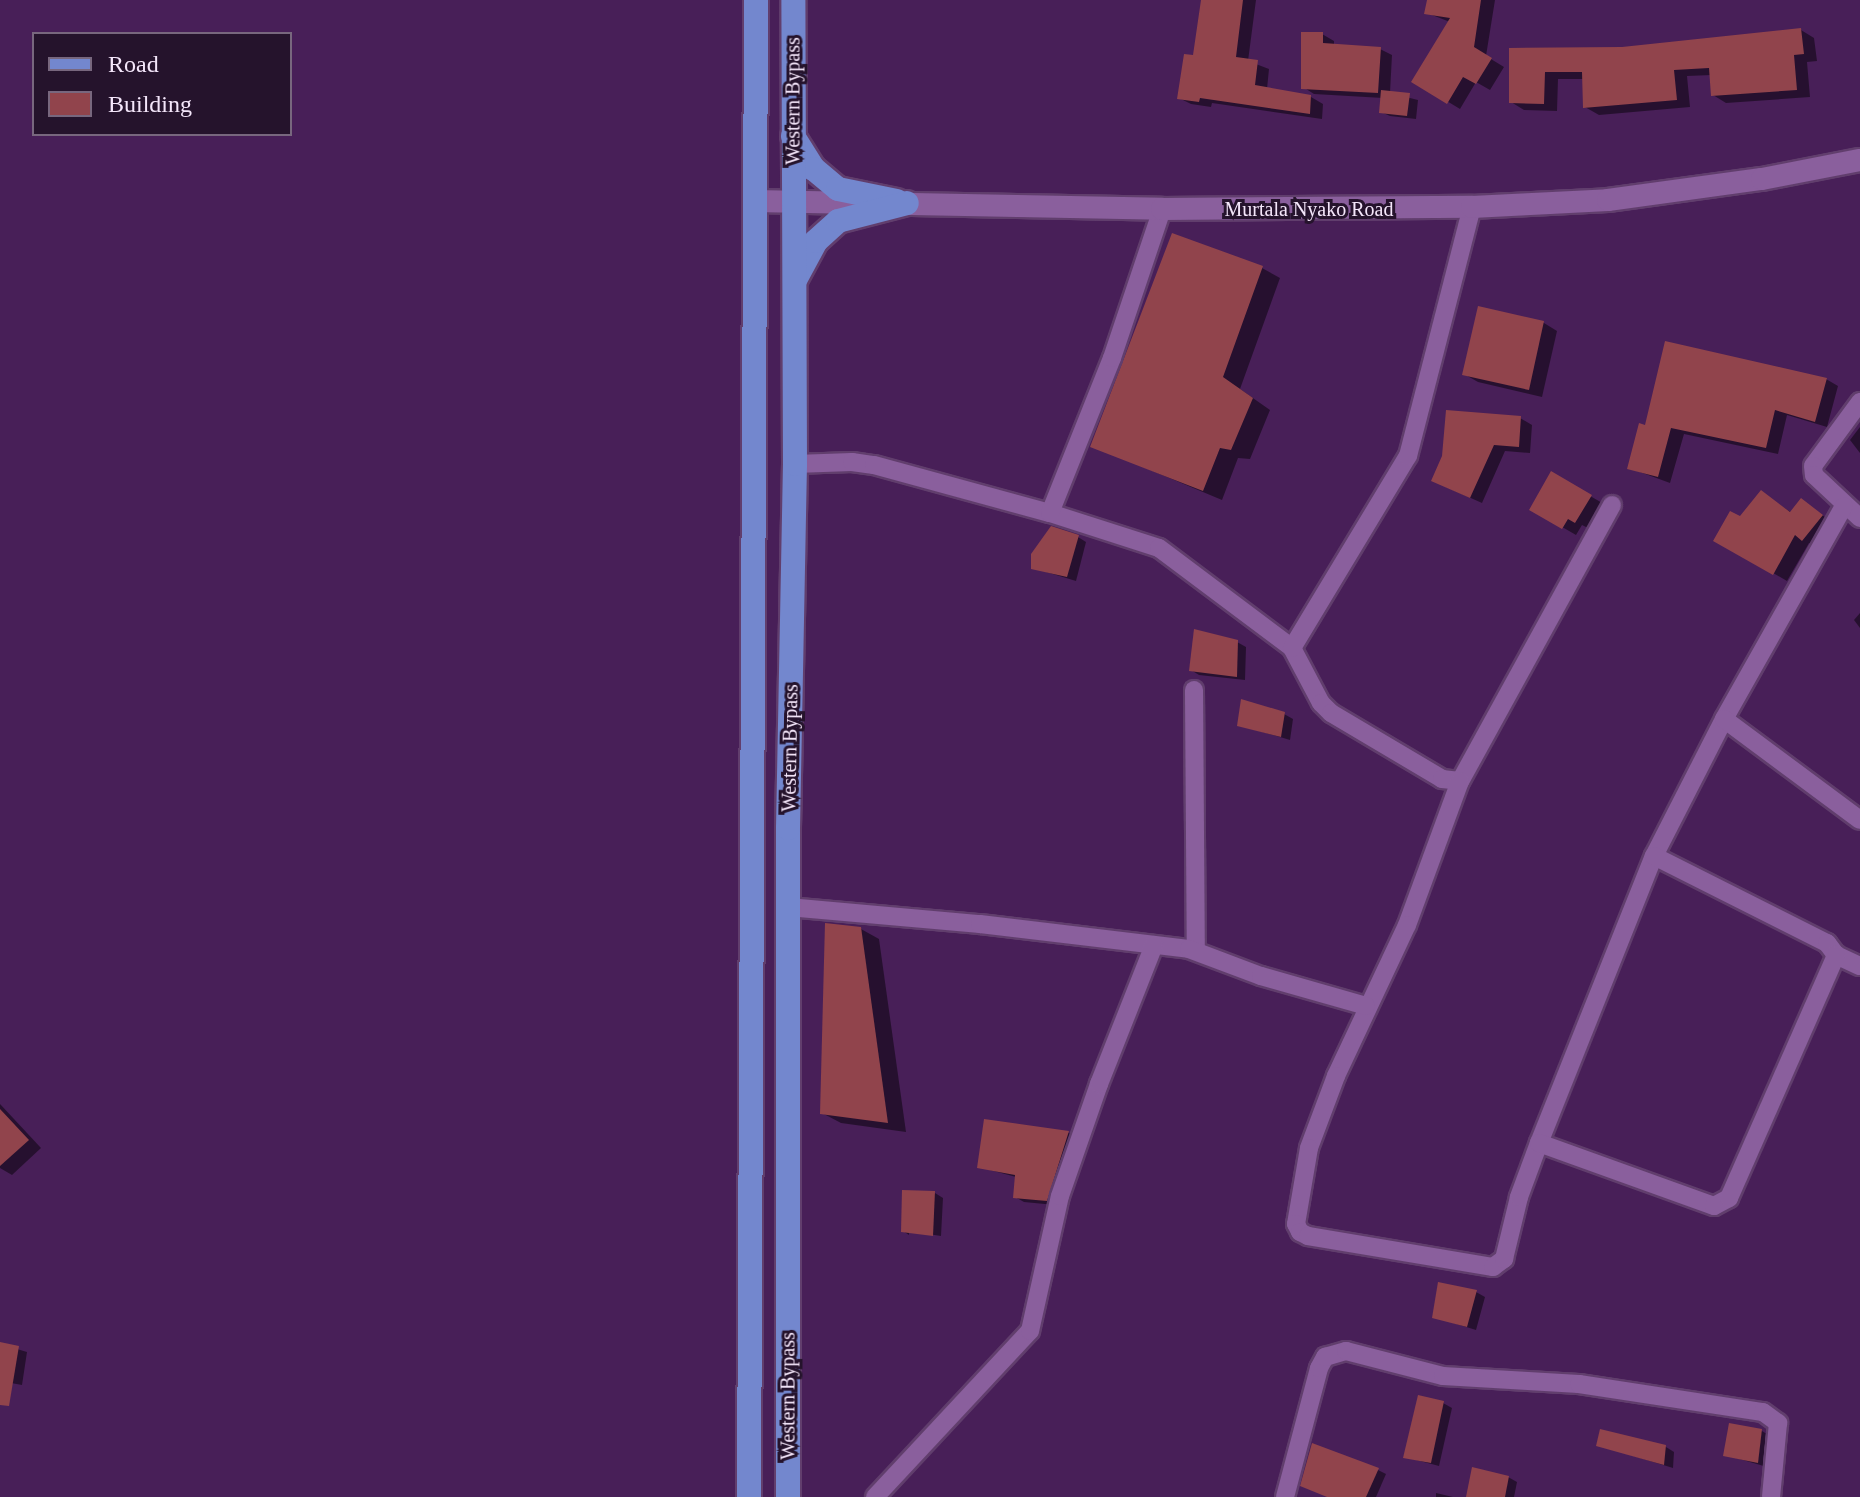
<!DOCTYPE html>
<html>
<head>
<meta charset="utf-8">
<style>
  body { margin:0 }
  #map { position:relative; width:1860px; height:1497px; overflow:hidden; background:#481f58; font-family:Georgia,serif }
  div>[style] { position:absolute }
  .shadow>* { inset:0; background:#0007 }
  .building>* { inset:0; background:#91444c }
  .roads { filter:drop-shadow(2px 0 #613e6d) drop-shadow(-2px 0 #613e6d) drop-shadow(0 2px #613e6d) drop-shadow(0 -2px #613e6d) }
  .minor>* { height:18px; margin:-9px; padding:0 9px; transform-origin:9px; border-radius:9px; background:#8a5f9d }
  .tertiary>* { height:22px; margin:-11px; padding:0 11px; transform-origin:11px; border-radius:11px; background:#8a5f9d }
  .primary>* { height:24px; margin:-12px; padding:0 12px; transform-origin:12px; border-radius:12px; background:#7387ce }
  span { translate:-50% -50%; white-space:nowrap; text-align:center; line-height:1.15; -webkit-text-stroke:6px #25132c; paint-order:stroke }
  .street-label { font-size:20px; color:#f4e6fa }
  .legend { position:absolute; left:32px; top:32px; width:260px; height:104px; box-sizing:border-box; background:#25132c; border:2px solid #78677e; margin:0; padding:10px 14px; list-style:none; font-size:24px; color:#f4e6fa }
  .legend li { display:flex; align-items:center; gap:16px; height:40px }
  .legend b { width:40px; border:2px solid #78677e }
</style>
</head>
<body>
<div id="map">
  <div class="shadow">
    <div style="clip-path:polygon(1203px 0,1256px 0,1248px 61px,1269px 69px,1267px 89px,1311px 97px,1323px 104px,1322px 119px,1212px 103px,1211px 107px,1191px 104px,1179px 98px,1195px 58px)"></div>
    <div style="clip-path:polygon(1429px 0,1495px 0,1486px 56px,1504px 67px,1490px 90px,1476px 82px,1460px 109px,1414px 81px,1450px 22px,1427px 13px)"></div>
    <div style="clip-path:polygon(1801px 30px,1814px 38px,1817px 61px,1807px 62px,1810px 97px,1726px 103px,1713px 95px,1712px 75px,1687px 76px,1690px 107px,1599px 115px,1585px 107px,1584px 79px,1558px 79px,1557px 111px,1524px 110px,1511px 102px,1511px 50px,1622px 49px)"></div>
    <div style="clip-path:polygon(1322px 34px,1334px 41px,1334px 46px,1380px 49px,1392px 55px,1390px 93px,1418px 100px,1416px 119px,1390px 116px,1381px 112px,1383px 98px,1314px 94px,1303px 87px)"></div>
    <div style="clip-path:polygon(1262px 268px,1280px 278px,1240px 389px,1270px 410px,1250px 459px,1238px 458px,1222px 500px,1093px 446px)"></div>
    <div style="clip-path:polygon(1479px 308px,1544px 323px,1557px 331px,1542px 397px,1478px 382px,1464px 374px)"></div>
    <div style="clip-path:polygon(1826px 379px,1838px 386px,1827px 427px,1787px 415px,1778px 454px,1684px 434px,1670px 483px,1629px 468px,1647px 427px)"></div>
    <div style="clip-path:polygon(1520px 418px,1532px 425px,1530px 453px,1505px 451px,1482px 503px,1446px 487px)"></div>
    <div style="clip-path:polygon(1860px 427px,1860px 453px,1850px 440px)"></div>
    <div style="clip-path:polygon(1552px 474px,1604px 504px,1590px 529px,1582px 525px,1576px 535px,1531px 509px)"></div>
    <div style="clip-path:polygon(1762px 493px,1792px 513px,1802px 501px,1835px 524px,1817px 547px,1809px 543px,1787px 581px,1716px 540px,1741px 519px)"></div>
    <div style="clip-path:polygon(1078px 537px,1086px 542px,1076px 581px,1033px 568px)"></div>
    <div style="clip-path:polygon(1860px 613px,1860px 628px,1854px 620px)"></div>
    <div style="clip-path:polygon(1237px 642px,1246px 647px,1245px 680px,1199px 675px,1191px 670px)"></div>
    <div style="clip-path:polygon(1284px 714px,1293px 719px,1290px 740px,1239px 725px)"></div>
    <div style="clip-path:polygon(861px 929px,879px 939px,906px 1132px,841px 1123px,822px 1113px)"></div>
    <div style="clip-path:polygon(0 1104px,41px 1148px,12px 1175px,0 1168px)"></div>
    <div style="clip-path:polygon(986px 1121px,1069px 1133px,1077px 1138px,1055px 1205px,1024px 1202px,1015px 1197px,1016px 1177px,979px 1167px)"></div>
    <div style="clip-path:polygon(935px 1193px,943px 1198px,941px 1236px,909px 1231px,909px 1235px,903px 1231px)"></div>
    <div style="clip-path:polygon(1476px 1292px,1485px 1297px,1476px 1330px,1434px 1317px)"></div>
    <div style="clip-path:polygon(0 1344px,27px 1352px,22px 1385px,0 1381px)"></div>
    <div style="clip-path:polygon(1443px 1403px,1452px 1408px,1439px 1466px,1405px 1457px)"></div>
    <div style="clip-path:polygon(1762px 1431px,1770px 1436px,1767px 1467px,1726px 1455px)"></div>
    <div style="clip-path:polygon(1598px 1445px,1666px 1447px,1674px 1452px,1673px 1468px)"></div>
    <div style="clip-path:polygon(1378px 1470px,1386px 1474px,1376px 1497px,1329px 1497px)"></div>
    <div style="clip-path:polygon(1508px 1477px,1517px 1482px,1514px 1497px,1468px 1497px)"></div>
    <div style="clip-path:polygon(1436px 1493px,1453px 1497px,1436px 1497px)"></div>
  </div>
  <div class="building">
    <div style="clip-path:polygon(1201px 0,1243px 0,1236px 57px,1258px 60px,1255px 85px,1311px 95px,1310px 114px,1200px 98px,1199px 102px,1177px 99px,1184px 54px,1193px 55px)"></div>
    <div style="clip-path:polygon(1427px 0,1481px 0,1474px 47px,1492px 58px,1476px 84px,1463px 77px,1447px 104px,1411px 82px,1450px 18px,1424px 14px)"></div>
    <div style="clip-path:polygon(1801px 28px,1804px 54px,1794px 55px,1797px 90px,1711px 96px,1709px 68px,1674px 70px,1677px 100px,1583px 108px,1582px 72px,1545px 72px,1544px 104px,1509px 103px,1509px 48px,1622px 47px)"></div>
    <div style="clip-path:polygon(1301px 32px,1323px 32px,1323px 43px,1381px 47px,1378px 93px,1301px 89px)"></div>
    <div style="clip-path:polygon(1381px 90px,1410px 93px,1407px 116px,1379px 113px)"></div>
    <div style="clip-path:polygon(1172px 233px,1263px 266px,1223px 377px,1253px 398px,1231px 450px,1220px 448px,1203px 491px,1090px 447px)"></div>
    <div style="clip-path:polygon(1478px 306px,1544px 321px,1529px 390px,1462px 375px)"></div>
    <div style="clip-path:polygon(1665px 341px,1827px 378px,1815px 422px,1775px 410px,1766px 448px,1671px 428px,1658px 477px,1627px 469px,1639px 423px,1645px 425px)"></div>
    <div style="clip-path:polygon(1446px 410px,1521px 416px,1519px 447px,1494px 445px,1470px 498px,1431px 481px,1442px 456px)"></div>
    <div style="clip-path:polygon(1551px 471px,1592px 495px,1575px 523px,1568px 519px,1562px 529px,1529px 510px)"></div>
    <div style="clip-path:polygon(1761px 490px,1790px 512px,1801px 498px,1823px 515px,1802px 541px,1795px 535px,1773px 575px,1713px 541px,1730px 511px,1740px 516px)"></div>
    <div style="clip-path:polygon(1051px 526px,1079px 535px,1067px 577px,1031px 569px,1031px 554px)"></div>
    <div style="clip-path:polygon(1194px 629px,1238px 640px,1237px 677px,1189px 671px)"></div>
    <div style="clip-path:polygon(1241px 699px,1285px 712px,1281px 737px,1237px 726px)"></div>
    <div style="clip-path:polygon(825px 923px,861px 927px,888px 1123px,820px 1114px)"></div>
    <div style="clip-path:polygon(0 1109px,29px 1140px,0 1166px)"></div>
    <div style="clip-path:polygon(984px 1119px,1069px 1131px,1047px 1201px,1013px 1198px,1015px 1175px,977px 1168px)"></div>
    <div style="clip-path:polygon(902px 1190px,935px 1191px,933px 1236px,901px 1232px)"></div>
    <div style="clip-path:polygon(1438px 1282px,1477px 1290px,1467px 1327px,1432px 1318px)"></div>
    <div style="clip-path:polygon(0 1342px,19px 1346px,9px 1406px,0 1405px)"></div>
    <div style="clip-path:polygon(1418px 1395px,1444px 1401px,1431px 1463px,1403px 1458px)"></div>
    <div style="clip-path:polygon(1729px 1423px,1762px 1429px,1758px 1463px,1723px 1456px)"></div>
    <div style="clip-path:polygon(1600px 1429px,1666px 1445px,1664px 1465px,1596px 1446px)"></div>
    <div style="clip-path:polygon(1312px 1443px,1379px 1468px,1366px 1497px,1327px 1497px,1300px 1486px)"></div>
    <div style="clip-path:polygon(1472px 1467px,1509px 1476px,1505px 1497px,1466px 1497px)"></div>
  </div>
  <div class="roads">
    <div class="minor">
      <div style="left:1860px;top:402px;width:79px;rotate:126.3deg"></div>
      <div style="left:1813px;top:466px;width:9px;rotate:84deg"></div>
      <div style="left:1814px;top:475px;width:63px;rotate:43.1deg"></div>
      <div style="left:795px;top:464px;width:57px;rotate:-2deg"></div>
      <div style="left:852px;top:462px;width:22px;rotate:8deg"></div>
      <div style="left:874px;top:465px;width:182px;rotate:15.3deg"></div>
      <div style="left:1050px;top:513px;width:114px;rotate:17.8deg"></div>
      <div style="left:1159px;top:548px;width:166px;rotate:36.9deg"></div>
      <div style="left:1292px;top:648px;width:62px;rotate:62.2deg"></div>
      <div style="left:1321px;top:703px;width:14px;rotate:45deg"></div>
      <div style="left:1331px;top:713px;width:129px;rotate:30.7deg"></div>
      <div style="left:1442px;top:779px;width:18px;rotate:6deg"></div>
      <div style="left:1612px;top:505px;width:315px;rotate:118.8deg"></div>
      <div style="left:1460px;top:781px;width:153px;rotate:110.2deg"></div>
      <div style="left:1407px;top:925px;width:167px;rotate:115.2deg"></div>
      <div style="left:1336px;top:1076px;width:77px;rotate:110.6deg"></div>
      <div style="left:1309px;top:1148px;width:77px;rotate:99.7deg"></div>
      <div style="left:1296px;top:1224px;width:9px;rotate:63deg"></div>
      <div style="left:1300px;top:1232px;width:9px;rotate:27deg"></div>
      <div style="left:1308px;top:1236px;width:188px;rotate:9.5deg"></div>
      <div style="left:1493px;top:1267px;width:14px;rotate:-36deg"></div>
      <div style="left:1504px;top:1259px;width:64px;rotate:-76.4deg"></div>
      <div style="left:1519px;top:1197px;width:58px;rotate:-69.7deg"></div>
      <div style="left:1539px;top:1143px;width:309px;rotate:-68.2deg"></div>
      <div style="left:1654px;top:856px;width:154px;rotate:-62.9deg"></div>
      <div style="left:1724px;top:719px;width:244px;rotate:-60.6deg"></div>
      <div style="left:1050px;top:513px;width:167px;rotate:-68.2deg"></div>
      <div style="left:1112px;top:358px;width:157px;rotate:-71.4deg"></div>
      <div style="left:1292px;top:648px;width:224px;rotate:-58.9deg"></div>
      <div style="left:1408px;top:456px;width:257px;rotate:-75.6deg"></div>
      <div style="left:1194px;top:690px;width:261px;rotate:89.6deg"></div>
      <div style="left:1724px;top:719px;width:169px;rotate:36.6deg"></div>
      <div style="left:1654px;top:856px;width:194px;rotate:26.7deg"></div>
      <div style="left:1827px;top:943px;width:15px;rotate:53deg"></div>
      <div style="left:1836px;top:955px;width:26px;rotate:25deg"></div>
      <div style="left:788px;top:907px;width:193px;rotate:5.1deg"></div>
      <div style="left:980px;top:924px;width:210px;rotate:6.8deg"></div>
      <div style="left:1189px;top:949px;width:77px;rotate:20.6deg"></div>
      <div style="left:1261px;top:976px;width:109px;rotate:15.9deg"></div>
      <div style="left:1539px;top:1143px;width:186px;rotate:19.8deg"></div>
      <div style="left:1714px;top:1206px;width:17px;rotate:-28deg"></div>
      <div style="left:1729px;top:1198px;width:266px;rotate:-66.2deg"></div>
      <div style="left:875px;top:1497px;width:227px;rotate:-47deg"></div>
      <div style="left:1030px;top:1331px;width:138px;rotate:-77.5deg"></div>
      <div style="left:1060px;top:1196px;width:119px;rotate:-70.8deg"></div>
      <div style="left:1099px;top:1084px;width:149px;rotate:-68.4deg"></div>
      <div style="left:1285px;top:1497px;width:133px;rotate:-75.2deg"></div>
      <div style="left:1319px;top:1368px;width:13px;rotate:-61deg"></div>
      <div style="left:1325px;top:1357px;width:22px;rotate:-16deg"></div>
      <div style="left:1346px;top:1351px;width:100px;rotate:14.5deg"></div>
      <div style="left:1443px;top:1376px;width:136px;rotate:3.4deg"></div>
      <div style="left:1579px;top:1384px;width:186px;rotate:8.7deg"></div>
      <div style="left:1763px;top:1412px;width:19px;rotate:36deg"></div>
      <div style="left:1778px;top:1423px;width:74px;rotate:95.4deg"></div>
    </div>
    <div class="tertiary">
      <div style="left:754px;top:201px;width:408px;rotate:1.1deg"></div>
      <div style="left:1162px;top:209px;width:310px;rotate:-0.4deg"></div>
      <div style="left:1472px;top:207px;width:136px;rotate:-2.9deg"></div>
      <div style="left:1608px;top:200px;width:155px;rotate:-7.8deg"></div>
      <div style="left:1762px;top:179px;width:100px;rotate:-11deg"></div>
    </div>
    <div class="primary">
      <div style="left:793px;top:136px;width:39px;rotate:58deg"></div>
      <div style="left:814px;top:169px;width:31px;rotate:40deg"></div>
      <div style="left:838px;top:189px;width:60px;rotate:11.5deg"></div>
      <div style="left:795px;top:280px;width:44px;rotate:-61.7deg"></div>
      <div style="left:816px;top:241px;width:30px;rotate:-42deg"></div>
      <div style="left:838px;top:221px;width:71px;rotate:-14.6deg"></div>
      <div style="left:749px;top:1497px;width:1497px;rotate:-89.73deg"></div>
      <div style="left:788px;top:1497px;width:669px;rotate:-90deg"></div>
      <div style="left:788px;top:828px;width:364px;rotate:-88.9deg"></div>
      <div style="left:795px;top:464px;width:464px;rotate:-90.2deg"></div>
    </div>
  </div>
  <div class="street-label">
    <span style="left:793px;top:101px;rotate:-90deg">Western Bypass</span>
    <span style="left:1309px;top:209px">Murtala Nyako Road</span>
    <span style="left:790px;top:748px;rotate:-89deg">Western Bypass</span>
    <span style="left:788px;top:1396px;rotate:-90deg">Western Bypass</span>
  </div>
  <ul class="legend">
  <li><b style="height:10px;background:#7387ce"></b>Road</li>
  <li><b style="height:22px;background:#91444c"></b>Building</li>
  </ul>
</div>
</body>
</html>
